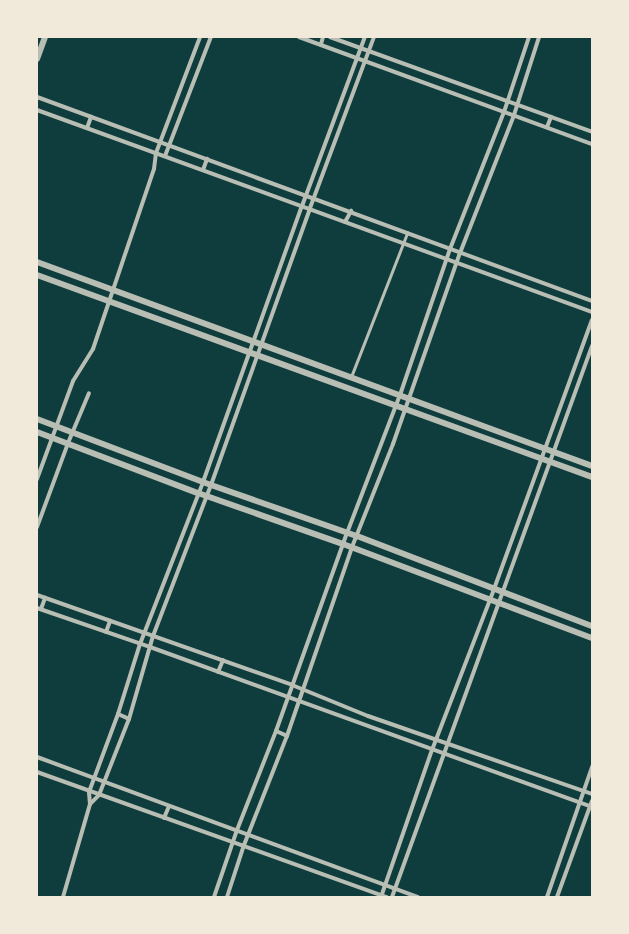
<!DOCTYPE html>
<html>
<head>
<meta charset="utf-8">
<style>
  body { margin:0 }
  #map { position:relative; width:629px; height:934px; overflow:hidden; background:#0f3d3e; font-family:"Varela Round",sans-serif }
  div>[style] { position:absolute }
  .service>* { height:2.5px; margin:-1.25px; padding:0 1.25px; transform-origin:1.25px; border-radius:1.25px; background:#b8beb3 }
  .minor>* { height:4px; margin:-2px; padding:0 2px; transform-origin:2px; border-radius:2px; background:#b8beb3 }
  .tertiary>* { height:6px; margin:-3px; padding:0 3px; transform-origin:3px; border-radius:3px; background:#b8beb3 }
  span { translate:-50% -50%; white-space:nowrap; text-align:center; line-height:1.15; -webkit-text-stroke:3.5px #f1e9da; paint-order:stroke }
  .frame { position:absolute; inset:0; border:38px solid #f1e9da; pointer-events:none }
</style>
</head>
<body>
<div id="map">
  <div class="service">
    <div style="left:351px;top:377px;width:155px;rotate:-68.7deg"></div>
  </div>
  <div class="minor">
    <div style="left:299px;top:37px;width:312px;rotate:20.1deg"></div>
    <div style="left:330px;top:37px;width:279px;rotate:19.9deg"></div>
    <div style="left:321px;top:44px;width:7px;rotate:-74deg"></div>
    <div style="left:37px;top:97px;width:591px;rotate:20.18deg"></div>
    <div style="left:37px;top:110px;width:591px;rotate:20deg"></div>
    <div style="left:547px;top:127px;width:11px;rotate:-68deg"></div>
    <div style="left:87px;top:128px;width:12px;rotate:-70deg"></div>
    <div style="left:165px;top:156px;width:128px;rotate:-68.9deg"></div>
    <div style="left:203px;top:170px;width:12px;rotate:-70deg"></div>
    <div style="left:345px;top:222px;width:13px;rotate:-61deg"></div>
    <div style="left:37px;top:479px;width:104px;rotate:-69.8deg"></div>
    <div style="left:73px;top:381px;width:38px;rotate:-58deg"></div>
    <div style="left:93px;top:349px;width:190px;rotate:-71.3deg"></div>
    <div style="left:154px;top:169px;width:16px;rotate:-83deg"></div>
    <div style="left:156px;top:153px;width:124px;rotate:-69.2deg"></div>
    <div style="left:37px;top:527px;width:90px;rotate:-69.7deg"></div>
    <div style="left:68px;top:443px;width:54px;rotate:-67.2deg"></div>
    <div style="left:37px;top:595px;width:270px;rotate:19.4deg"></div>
    <div style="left:292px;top:685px;width:82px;rotate:22.2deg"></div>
    <div style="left:368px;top:716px;width:237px;rotate:19.2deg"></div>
    <div style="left:37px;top:608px;width:120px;rotate:19deg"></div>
    <div style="left:150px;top:647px;width:470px;rotate:19.9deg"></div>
    <div style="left:41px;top:609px;width:12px;rotate:-70deg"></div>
    <div style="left:106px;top:632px;width:12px;rotate:-70deg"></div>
    <div style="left:218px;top:672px;width:13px;rotate:-67deg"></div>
    <div style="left:118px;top:714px;width:12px;rotate:24deg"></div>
    <div style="left:276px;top:731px;width:12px;rotate:24deg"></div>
    <div style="left:37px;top:757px;width:406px;rotate:20.2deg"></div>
    <div style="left:37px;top:772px;width:372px;rotate:19.7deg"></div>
    <div style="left:90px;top:804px;width:13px;rotate:-45deg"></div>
    <div style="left:99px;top:795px;width:82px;rotate:-68.5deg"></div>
    <div style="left:129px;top:719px;width:86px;rotate:-73.9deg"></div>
    <div style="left:153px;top:636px;width:162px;rotate:-69deg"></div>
    <div style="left:211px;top:485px;width:294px;rotate:-70.3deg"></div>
    <div style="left:310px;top:208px;width:183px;rotate:-69.5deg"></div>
    <div style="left:164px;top:818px;width:13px;rotate:-67deg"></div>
    <div style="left:63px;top:897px;width:97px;rotate:-73.8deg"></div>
    <div style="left:90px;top:804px;width:12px;rotate:-95deg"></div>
    <div style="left:89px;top:792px;width:83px;rotate:-69.6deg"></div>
    <div style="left:118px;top:714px;width:73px;rotate:-72.6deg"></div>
    <div style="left:140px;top:644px;width:174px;rotate:-68.7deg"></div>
    <div style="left:203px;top:482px;width:293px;rotate:-70.3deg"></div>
    <div style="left:302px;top:206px;width:180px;rotate:-69.6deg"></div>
    <div style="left:214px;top:897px;width:71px;rotate:-71.1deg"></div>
    <div style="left:237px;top:830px;width:106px;rotate:-68.5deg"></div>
    <div style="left:276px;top:731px;width:210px;rotate:-70.3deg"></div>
    <div style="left:347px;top:533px;width:148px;rotate:-69deg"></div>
    <div style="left:400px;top:395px;width:154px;rotate:-71.1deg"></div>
    <div style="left:450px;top:249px;width:147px;rotate:-68.5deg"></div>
    <div style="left:504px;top:112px;width:79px;rotate:-71.6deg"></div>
    <div style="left:227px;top:897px;width:55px;rotate:-71.9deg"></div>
    <div style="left:244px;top:845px;width:117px;rotate:-68.5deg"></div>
    <div style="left:287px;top:736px;width:200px;rotate:-71deg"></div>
    <div style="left:352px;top:547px;width:111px;rotate:-68.3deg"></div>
    <div style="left:393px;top:444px;width:202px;rotate:-70.7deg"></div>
    <div style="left:460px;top:253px;width:148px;rotate:-68.6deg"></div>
    <div style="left:514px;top:115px;width:82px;rotate:-72.2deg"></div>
    <div style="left:381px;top:897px;width:156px;rotate:-70.9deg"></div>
    <div style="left:432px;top:750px;width:173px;rotate:-68.9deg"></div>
    <div style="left:494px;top:589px;width:286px;rotate:-70deg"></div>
    <div style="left:392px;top:897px;width:586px;rotate:-70.05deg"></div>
    <div style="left:547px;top:897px;width:138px;rotate:-70.9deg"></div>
    <div style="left:557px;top:897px;width:102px;rotate:-70deg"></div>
  </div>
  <div class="tertiary">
    <div style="left:37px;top:59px;width:23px;rotate:-70deg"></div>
    <div style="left:37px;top:262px;width:591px;rotate:20.18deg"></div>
    <div style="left:37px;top:275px;width:591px;rotate:20deg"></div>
    <div style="left:37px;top:419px;width:186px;rotate:20.8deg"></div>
    <div style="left:211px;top:485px;width:155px;rotate:19.3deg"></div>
    <div style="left:357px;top:536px;width:252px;rotate:21deg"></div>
    <div style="left:37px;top:432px;width:172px;rotate:20.8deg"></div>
    <div style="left:198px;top:493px;width:154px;rotate:19.4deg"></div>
    <div style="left:343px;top:544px;width:266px;rotate:20.7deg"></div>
  </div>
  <div class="frame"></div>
</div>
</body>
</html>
